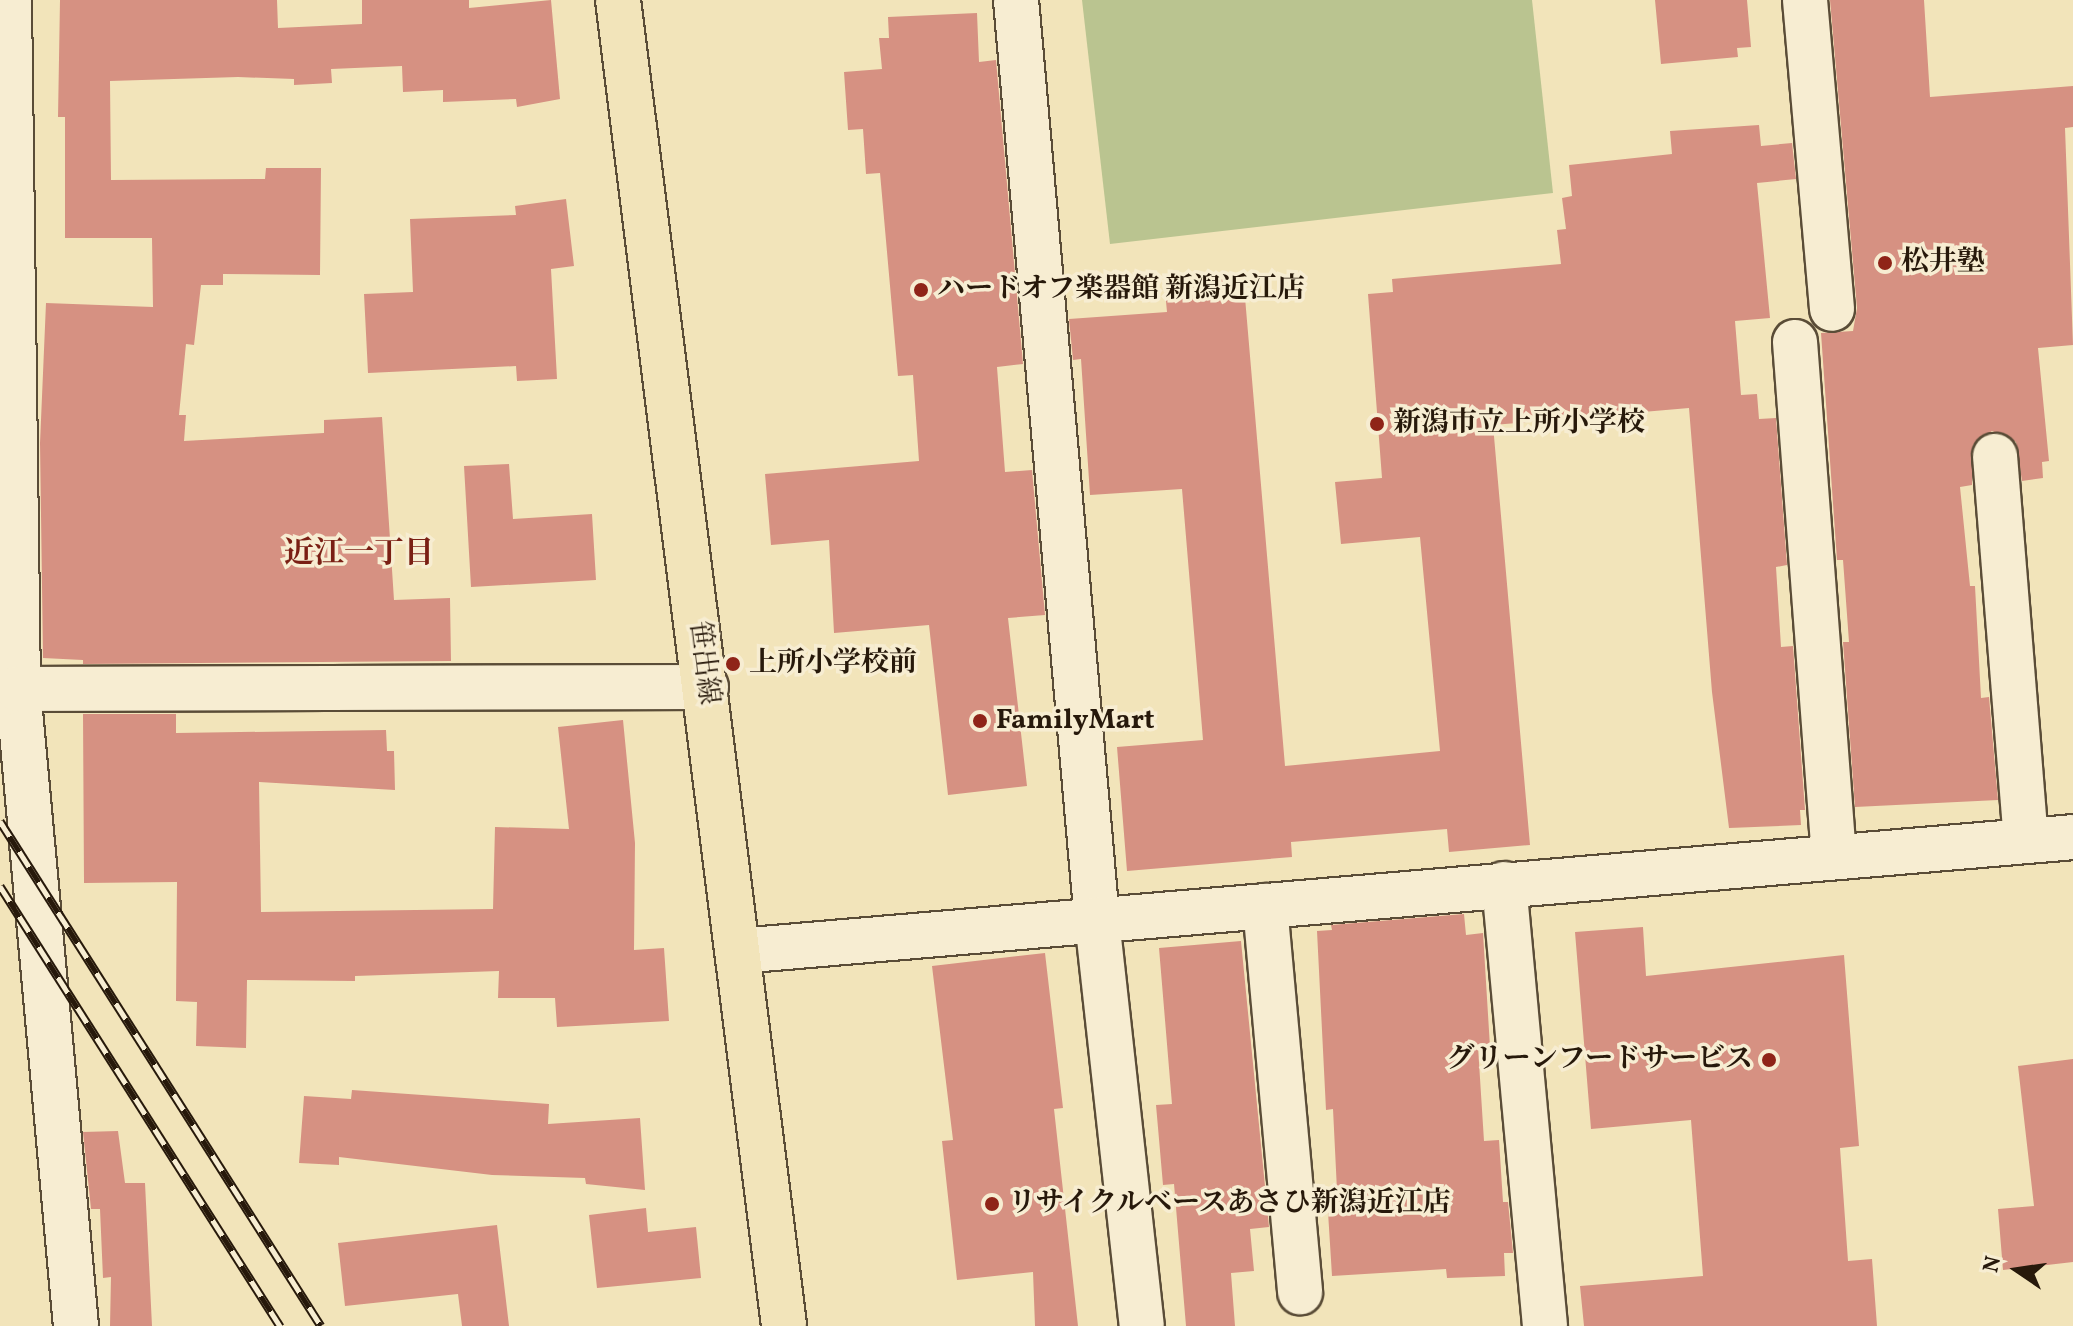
<!DOCTYPE html>
<html>
<head>
<meta charset="utf-8">
<style>
  body { margin:0 }
  #map { position:relative; width:2073px; height:1326px; overflow:hidden; background:#f2e4ba; font-family:Vollkorn,"Noto Serif JP",serif }
  div>[style] { position:absolute }
  .green>* { inset:0; background:#bac490 }
  .building>* { inset:0; background:#d69182 }
  .roads { filter:drop-shadow(2px 0 #5a4c37) drop-shadow(-2px 0 #5a4c37) drop-shadow(0 2px #5a4c37) drop-shadow(0 -2px #5a4c37) }
  .minor>* { height:44px; margin:-22px; padding:0 22px; transform-origin:22px; border-radius:22px; background:#f7edd2 }
  .major>* { height:44px; margin:-22px; padding:0 22px; transform-origin:22px; border-radius:22px; background:#f2e4ba }
  .rail>* { height:9px; margin-top:-4.5px; transform-origin:0; background:repeating-linear-gradient(90deg,#f7edd2 0 18px,#27190b 0 36px); box-sizing:border-box; border-block:2px solid #27190b }
  .dots>* { width:22px; height:22px; translate:-50% -50%; box-sizing:border-box; border:4px solid #f7edd2; border-radius:50% }
  span { translate:-50% -50%; white-space:nowrap; text-align:center; line-height:1.15; -webkit-text-stroke:7px #f7edd2; paint-order:stroke }
  .poi-label { font-size:28px; color:#27190b; font-weight:700 }
  .left { translate:0 -50%; text-align:left }
  .right { translate:-100% -50%; text-align:right }
  .street-label { font-size:28px; color:#27190b }
  .neighbourhood-label { font-size:30px; color:#7a1f14; font-weight:700 }
  .north { position:absolute; left:1977px; top:1230px; width:80px; height:80px; -webkit-text-stroke:6px #f7edd2; paint-order:stroke; rotate:283deg; font-size:22px; font-weight:700; line-height:32px; text-align:center; color:#27190b }
  .north::after { content:''; display:block; margin:auto; width:28px; height:36px; background:#27190b; clip-path:polygon(50% 0,100% 100%,50% 72%,0 100%) }
</style>
</head>
<body>
<div id="map">
  <div class="green">
    <div style="clip-path:polygon(1082px 0,1532px 0,1553px 193px,1110px 244px)"></div>
  </div>
  <div class="building">
    <div style="clip-path:polygon(60px 0,277px 0,278px 28px,362px 24px,362px 0,469px 0,469px 8px,551px 0,560px 99px,517px 107px,516px 99px,443px 102px,443px 90px,403px 92px,402px 66px,331px 69px,332px 83px,294px 85px,294px 79px,238px 77px,110px 81px,111px 180px,265px 179px,266px 168px,321px 168px,320px 275px,223px 274px,223px 285px,201px 285px,194px 345px,186px 344px,179px 415px,186px 415px,184px 441px,324px 433px,324px 420px,382px 417px,394px 600px,450px 598px,451px 661px,83px 664px,83px 660px,43px 658px,40px 443px,46px 303px,153px 307px,152px 238px,65px 238px,65px 117px,58px 117px)"></div>
    <div style="clip-path:polygon(1655px 0,1747px 0,1751px 47px,1737px 48px,1738px 57px,1661px 64px)"></div>
    <div style="clip-path:polygon(1830px 0,1924px 0,1930px 97px,2073px 86px,2073px 127px,2065px 128px,2073px 345px,2038px 348px,2049px 461px,2042px 462px,2043px 478px,2022px 481px,2016px 442px,1992px 431px,1973px 445px,1972px 485px,1960px 487px,1970px 586px,1975px 586px,1981px 698px,1989px 697px,1998px 800px,1855px 807px,1843px 642px,1849px 642px,1843px 560px,1837px 560px,1821px 333px,1853px 331px,1857px 308px)"></div>
    <div style="clip-path:polygon(977px 13px,979px 62px,996px 60px,1023px 364px,997px 367px,1005px 472px,1032px 470px,1045px 615px,1008px 618px,1027px 786px,948px 795px,929px 625px,834px 633px,829px 540px,771px 545px,765px 474px,919px 461px,913px 375px,898px 376px,880px 173px,866px 174px,863px 129px,848px 130px,844px 72px,882px 69px,879px 38px,889px 38px,888px 17px)"></div>
    <div style="clip-path:polygon(1759px 125px,1761px 146px,1792px 143px,1796px 179px,1757px 183px,1770px 318px,1735px 321px,1741px 395px,1757px 394px,1759px 419px,1776px 418px,1787px 565px,1776px 567px,1781px 647px,1793px 646px,1805px 810px,1800px 810px,1801px 825px,1729px 828px,1712px 692px,1689px 408px,1493px 425px,1530px 845px,1449px 852px,1447px 829px,1291px 842px,1292px 857px,1127px 871px,1117px 747px,1203px 740px,1182px 489px,1090px 495px,1081px 359px,1073px 360px,1069px 319px,1167px 312px,1164px 280px,1243px 274px,1285px 766px,1440px 751px,1420px 537px,1341px 544px,1335px 482px,1382px 478px,1368px 294px,1393px 292px,1392px 279px,1561px 264px,1557px 230px,1566px 229px,1562px 198px,1572px 196px,1569px 165px,1672px 154px,1670px 131px)"></div>
    <div style="clip-path:polygon(566px 199px,574px 266px,551px 269px,557px 379px,517px 381px,516px 366px,368px 373px,364px 294px,413px 292px,410px 219px,516px 215px,515px 206px)"></div>
    <div style="clip-path:polygon(509px 464px,513px 519px,592px 514px,596px 580px,471px 587px,464px 466px)"></div>
    <div style="clip-path:polygon(83px 714px,176px 714px,176px 733px,386px 730px,387px 751px,394px 751px,395px 790px,259px 782px,261px 912px,493px 909px,495px 827px,569px 829px,558px 727px,623px 720px,635px 843px,634px 950px,664px 948px,669px 1021px,557px 1027px,555px 998px,498px 998px,499px 971px,355px 976px,355px 981px,247px 980px,246px 1048px,196px 1046px,197px 1002px,176px 1001px,177px 882px,84px 883px)"></div>
    <div style="clip-path:polygon(1464px 914px,1466px 935px,1483px 933px,1490px 1047px,1478px 1047px,1484px 1141px,1499px 1140px,1503px 1202px,1508px 1202px,1513px 1253px,1504px 1253px,1505px 1276px,1447px 1278px,1446px 1269px,1332px 1276px,1328px 1212px,1338px 1211px,1333px 1109px,1326px 1110px,1317px 931px,1332px 930px,1331px 925px)"></div>
    <div style="clip-path:polygon(1643px 927px,1646px 976px,1844px 955px,1859px 1146px,1840px 1148px,1848px 1261px,1872px 1259px,1877px 1326px,1584px 1326px,1580px 1286px,1703px 1276px,1691px 1120px,1591px 1129px,1575px 932px)"></div>
    <div style="clip-path:polygon(1241px 941px,1269px 1227px,1250px 1229px,1254px 1271px,1231px 1273px,1235px 1326px,1186px 1326px,1174px 1184px,1163px 1185px,1156px 1105px,1172px 1104px,1159px 948px)"></div>
    <div style="clip-path:polygon(1045px 953px,1063px 1108px,1054px 1109px,1078px 1326px,1035px 1326px,1033px 1272px,957px 1280px,942px 1141px,953px 1140px,932px 966px)"></div>
    <div style="clip-path:polygon(2073px 1059px,2073px 1262px,2003px 1270px,1998px 1209px,2034px 1206px,2018px 1066px)"></div>
    <div style="clip-path:polygon(352px 1090px,549px 1104px,548px 1124px,640px 1118px,645px 1190px,586px 1184px,585px 1178px,492px 1175px,339px 1157px,339px 1165px,299px 1163px,304px 1096px,351px 1099px)"></div>
    <div style="clip-path:polygon(118px 1131px,125px 1183px,145px 1183px,152px 1326px,110px 1326px,111px 1277px,103px 1278px,100px 1209px,91px 1209px,83px 1132px)"></div>
    <div style="clip-path:polygon(646px 1208px,648px 1232px,696px 1227px,701px 1278px,597px 1288px,589px 1215px)"></div>
    <div style="clip-path:polygon(497px 1225px,509px 1326px,462px 1326px,458px 1294px,345px 1306px,338px 1243px)"></div>
  </div>
  <div class="roads">
    <div class="minor">
      <div style="left:9px;top:0;width:689px;rotate:89.25deg"></div>
      <div style="left:18px;top:689px;width:640px;rotate:84.8deg"></div>
      <div style="left:1016px;top:0;width:924px;rotate:84.97deg"></div>
      <div style="left:1097px;top:920px;width:408px;rotate:83.7deg"></div>
      <div style="left:1805px;top:0;width:310px;rotate:85deg"></div>
      <div style="left:1795px;top:342px;width:516px;rotate:85.67deg"></div>
      <div style="left:1995px;top:456px;width:386px;rotate:85.4deg"></div>
      <div style="left:0;top:694px;width:19px;rotate:-16deg"></div>
      <div style="left:18px;top:689px;width:688px;rotate:-0.17deg"></div>
      <div style="left:1504px;top:884px;width:444px;rotate:84.7deg"></div>
      <div style="left:1265px;top:906px;width:388px;rotate:84.8deg"></div>
      <div style="left:739px;top:951px;width:1339px;rotate:-4.88deg"></div>
    </div>
    <div class="major">
      <div style="left:618px;top:0;width:1336px;rotate:82.86deg"></div>
    </div>
  </div>
  <div class="rail">
    <div style="left:0;top:821px;width:598px;rotate:57.56deg"></div>
    <div style="left:0;top:886px;width:522px;rotate:57.53deg"></div>
  </div>
  <div class="dots">
    <div style="left:1885px;top:263px;background:#8f2418"></div>
    <div style="left:921px;top:290px;background:#8f2418"></div>
    <div style="left:1377px;top:424px;background:#8f2418"></div>
    <div style="left:733px;top:664px;background:#8f2418"></div>
    <div style="left:980px;top:721px;background:#8f2418"></div>
    <div style="left:1769px;top:1060px;background:#8f2418"></div>
    <div style="left:992px;top:1204px;background:#8f2418"></div>
  </div>
  <div class="poi-label">
    <span class="left" style="left:1901px;top:263px">松井塾</span>
    <span class="left" style="left:937px;top:290px">ハードオフ楽器館 新潟近江店</span>
    <span class="left" style="left:1393px;top:424px">新潟市立上所小学校</span>
    <span class="left" style="left:749px;top:664px">上所小学校前</span>
    <span class="left" style="left:996px;top:721px">FamilyMart</span>
    <span class="right" style="left:1753px;top:1060px">グリーンフードサービス</span>
    <span class="left" style="left:1008px;top:1204px">リサイクルベースあさひ新潟近江店</span>
  </div>
  <div class="street-label">
    <span style="left:703px;top:663px;rotate:83deg">笹出線</span>
  </div>
  <div class="neighbourhood-label">
    <span style="left:359px;top:554px">近江一丁目</span>
  </div>
  <div class="north">N</div>
</div>
</body>
</html>
